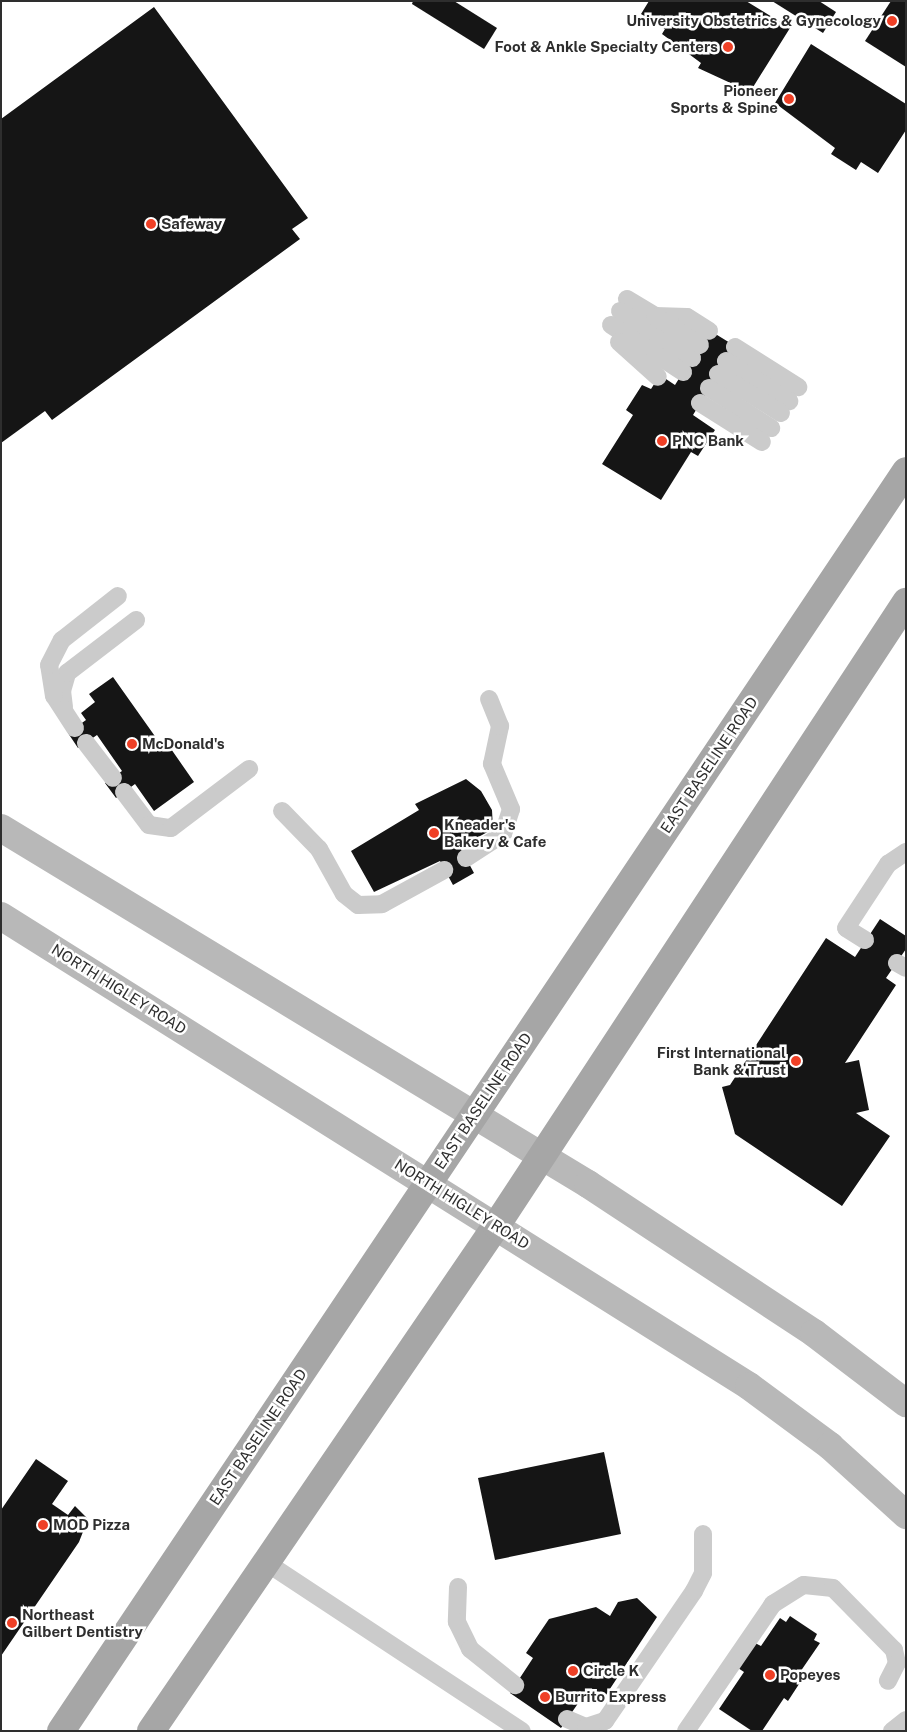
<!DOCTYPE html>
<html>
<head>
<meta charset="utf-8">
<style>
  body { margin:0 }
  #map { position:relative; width:907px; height:1732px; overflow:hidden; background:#fff; font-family:"Public Sans",sans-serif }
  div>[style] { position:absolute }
  .building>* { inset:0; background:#151515 }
  .service>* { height:18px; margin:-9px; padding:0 9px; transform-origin:9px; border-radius:9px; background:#cbcbcb }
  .secondary>* { height:28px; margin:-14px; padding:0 14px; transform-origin:14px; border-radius:14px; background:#b8b8b8 }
  .primary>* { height:28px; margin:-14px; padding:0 14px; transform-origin:14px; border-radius:14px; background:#a6a6a6 }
  .dots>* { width:14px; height:14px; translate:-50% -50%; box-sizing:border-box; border:2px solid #fff; border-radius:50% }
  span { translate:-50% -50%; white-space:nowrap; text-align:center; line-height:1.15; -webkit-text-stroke:5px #fff; paint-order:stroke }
  .poi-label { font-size:15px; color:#2e2e2e; font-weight:700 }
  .right { translate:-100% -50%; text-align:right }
  .left { translate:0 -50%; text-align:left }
  .street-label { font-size:15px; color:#2e2e2e }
  .frame { position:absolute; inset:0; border:2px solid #2e2e2e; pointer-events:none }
</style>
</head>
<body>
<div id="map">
  <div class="building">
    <div style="clip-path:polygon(413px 1px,454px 1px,497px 28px,484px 49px,412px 4px)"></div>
    <div style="clip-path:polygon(649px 1px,746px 1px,790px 28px,750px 92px,698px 68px,701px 63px,662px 34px,665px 29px,641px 14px)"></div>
    <div style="clip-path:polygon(772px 1px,819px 1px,836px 12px,823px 33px)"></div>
    <div style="clip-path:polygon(891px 1px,906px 1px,906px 67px,865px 41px)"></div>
    <div style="clip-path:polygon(154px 7px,308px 218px,292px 229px,300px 239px,52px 420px,45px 411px,1px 443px,1px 119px)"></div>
    <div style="clip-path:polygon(811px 44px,906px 104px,906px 130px,878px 173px,861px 162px,856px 170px,831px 154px,835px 148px,775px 103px)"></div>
    <div style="clip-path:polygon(709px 330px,735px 346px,693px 415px,715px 430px,698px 456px,691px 452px,661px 500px,602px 464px,633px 415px,626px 410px,642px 385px,651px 389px,660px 375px,675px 385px)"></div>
    <div style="clip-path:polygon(113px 677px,164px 749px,169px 746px,194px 782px,154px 811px,135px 784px,116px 798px,105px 783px,122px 771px,97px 735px,78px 748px,68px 733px,86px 720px,81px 713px,95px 702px,89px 694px)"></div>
    <div style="clip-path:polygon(466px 779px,481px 791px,492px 810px,493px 829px,460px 847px,474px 873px,453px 885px,440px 861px,374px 892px,351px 851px,419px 810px,415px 804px)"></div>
    <div style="clip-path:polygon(880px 919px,906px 936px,906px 949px,886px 978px,896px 985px,845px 1063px,859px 1060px,869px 1110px,856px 1113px,890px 1136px,842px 1206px,735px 1134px,722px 1087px,730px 1085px,826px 938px,855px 957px)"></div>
    <div style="clip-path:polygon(604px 1452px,621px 1534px,495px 1560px,478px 1478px)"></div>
    <div style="clip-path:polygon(36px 1459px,68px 1481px,52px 1504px,68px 1515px,75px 1506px,88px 1519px,79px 1542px,1px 1656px,1px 1510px)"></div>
    <div style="clip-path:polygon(637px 1598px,657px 1617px,604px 1698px,579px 1702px,561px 1728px,510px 1693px,533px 1658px,526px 1653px,549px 1619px,596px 1607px,610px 1616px,618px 1602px)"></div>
    <div style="clip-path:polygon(790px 1616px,817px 1634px,814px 1640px,820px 1643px,796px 1678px,801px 1681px,788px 1701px,784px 1698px,762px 1731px,752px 1731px,719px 1709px,744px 1672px,738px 1668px,755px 1643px,761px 1646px,780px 1618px,786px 1622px)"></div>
  </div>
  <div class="service">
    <div style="left:627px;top:299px;width:33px;rotate:31deg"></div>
    <div style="left:655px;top:316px;width:32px;rotate:2deg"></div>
    <div style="left:687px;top:317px;width:26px;rotate:32deg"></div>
    <div style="left:620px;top:311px;width:86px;rotate:33.1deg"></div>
    <div style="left:656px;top:317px;width:52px;rotate:32.5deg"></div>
    <div style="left:611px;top:325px;width:86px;rotate:33.1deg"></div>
    <div style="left:619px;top:342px;width:52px;rotate:41.9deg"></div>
    <div style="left:735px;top:347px;width:75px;rotate:32.4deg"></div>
    <div style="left:726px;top:361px;width:75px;rotate:32.4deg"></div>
    <div style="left:718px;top:374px;width:74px;rotate:31.8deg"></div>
    <div style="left:709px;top:388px;width:74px;rotate:32.8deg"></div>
    <div style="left:700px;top:403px;width:73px;rotate:32.2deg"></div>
    <div style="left:64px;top:707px;width:16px;rotate:-97deg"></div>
    <div style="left:62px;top:691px;width:19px;rotate:-74deg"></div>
    <div style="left:67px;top:673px;width:87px;rotate:-37.5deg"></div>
    <div style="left:75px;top:728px;width:38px;rotate:-123deg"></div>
    <div style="left:54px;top:696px;width:31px;rotate:-99deg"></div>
    <div style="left:49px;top:665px;width:28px;rotate:-63deg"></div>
    <div style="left:62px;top:640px;width:71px;rotate:-38.2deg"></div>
    <div style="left:86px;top:743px;width:44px;rotate:52.4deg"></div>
    <div style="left:124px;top:792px;width:41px;rotate:52.9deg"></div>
    <div style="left:149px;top:825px;width:22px;rotate:8deg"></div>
    <div style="left:171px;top:828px;width:98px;rotate:-37.1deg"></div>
    <div style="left:282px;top:811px;width:53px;rotate:45.8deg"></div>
    <div style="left:319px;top:849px;width:51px;rotate:60.9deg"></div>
    <div style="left:344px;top:894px;width:18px;rotate:38deg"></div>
    <div style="left:358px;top:905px;width:24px;rotate:-2deg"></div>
    <div style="left:382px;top:904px;width:71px;rotate:-28.7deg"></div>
    <div style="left:466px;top:858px;width:44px;rotate:-33deg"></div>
    <div style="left:503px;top:834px;width:26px;rotate:-72deg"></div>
    <div style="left:511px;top:809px;width:49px;rotate:-112.9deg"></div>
    <div style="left:492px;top:764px;width:39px;rotate:-78deg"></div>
    <div style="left:500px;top:726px;width:29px;rotate:-112deg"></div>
    <div style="left:865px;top:940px;width:22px;rotate:-148deg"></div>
    <div style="left:846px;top:928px;width:77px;rotate:-56.7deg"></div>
    <div style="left:888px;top:864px;width:22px;rotate:-34deg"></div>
    <div style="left:897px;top:963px;width:10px;rotate:29deg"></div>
    <div style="left:267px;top:1563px;width:305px;rotate:33.4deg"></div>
    <div style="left:458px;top:1587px;width:35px;rotate:92deg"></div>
    <div style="left:457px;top:1622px;width:30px;rotate:64deg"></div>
    <div style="left:470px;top:1649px;width:58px;rotate:38.7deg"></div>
    <div style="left:567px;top:1719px;width:21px;rotate:23deg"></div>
    <div style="left:586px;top:1727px;width:20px;rotate:-18deg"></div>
    <div style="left:605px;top:1721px;width:158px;rotate:-55.6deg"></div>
    <div style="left:694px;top:1591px;width:20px;rotate:-63deg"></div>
    <div style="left:703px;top:1573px;width:39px;rotate:-90deg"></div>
    <div style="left:686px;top:1731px;width:154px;rotate:-55.6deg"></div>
    <div style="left:773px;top:1604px;width:36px;rotate:-32deg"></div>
    <div style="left:804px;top:1585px;width:29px;rotate:6deg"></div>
    <div style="left:833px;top:1588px;width:87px;rotate:45.5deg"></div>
    <div style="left:894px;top:1650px;width:13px;rotate:77deg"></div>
    <div style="left:897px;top:1663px;width:20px;rotate:117deg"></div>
    <div style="left:892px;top:1731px;width:18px;rotate:-38deg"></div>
  </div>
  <div class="secondary">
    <div style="left:1px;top:828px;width:687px;rotate:31.24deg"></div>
    <div style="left:588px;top:1184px;width:271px;rotate:33.4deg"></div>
    <div style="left:814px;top:1333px;width:116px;rotate:37.3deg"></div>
    <div style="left:1px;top:916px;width:883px;rotate:32.14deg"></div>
    <div style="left:749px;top:1386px;width:101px;rotate:36.5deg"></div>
    <div style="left:830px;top:1446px;width:103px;rotate:42.2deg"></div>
  </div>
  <div class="primary">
    <div style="left:61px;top:1731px;width:1517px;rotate:-56.15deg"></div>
    <div style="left:151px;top:1731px;width:612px;rotate:-55.66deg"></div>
    <div style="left:496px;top:1226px;width:747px;rotate:-56.69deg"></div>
  </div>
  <div class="dots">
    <div style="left:892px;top:21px;background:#ef4026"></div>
    <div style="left:728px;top:47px;background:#ef4026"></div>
    <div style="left:789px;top:99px;background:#ef4026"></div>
    <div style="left:151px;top:224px;background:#ef4026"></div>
    <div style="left:662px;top:441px;background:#ef4026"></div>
    <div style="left:132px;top:744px;background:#ef4026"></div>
    <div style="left:434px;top:833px;background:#ef4026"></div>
    <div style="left:796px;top:1061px;background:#ef4026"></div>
    <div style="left:43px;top:1525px;background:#ef4026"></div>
    <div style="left:12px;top:1623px;background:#ef4026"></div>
    <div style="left:573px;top:1671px;background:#ef4026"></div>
    <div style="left:770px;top:1675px;background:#ef4026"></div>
    <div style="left:545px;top:1697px;background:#ef4026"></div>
  </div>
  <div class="poi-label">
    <span class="right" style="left:881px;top:21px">University Obstetrics &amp; Gynecology</span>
    <span class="right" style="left:718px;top:47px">Foot &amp; Ankle Specialty Centers</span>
    <span class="right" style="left:778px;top:99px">Pioneer<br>Sports &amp; Spine</span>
    <span class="left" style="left:161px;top:224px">Safeway</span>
    <span class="left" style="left:672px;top:441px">PNC Bank</span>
    <span class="left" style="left:142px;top:744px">McDonald's</span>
    <span class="left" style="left:444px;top:833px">Kneader's<br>Bakery &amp; Cafe</span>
    <span class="right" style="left:786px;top:1061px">First International<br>Bank &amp; Trust</span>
    <span class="left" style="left:53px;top:1525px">MOD Pizza</span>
    <span class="left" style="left:22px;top:1623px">Northeast<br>Gilbert Dentistry</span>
    <span class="left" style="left:583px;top:1671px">Circle K</span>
    <span class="left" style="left:780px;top:1675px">Popeyes</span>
    <span class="left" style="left:555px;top:1697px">Burrito Express</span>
  </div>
  <div class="street-label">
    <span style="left:709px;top:765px;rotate:-56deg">EAST BASELINE ROAD</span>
    <span style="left:119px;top:989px;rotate:32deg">NORTH HIGLEY ROAD</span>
    <span style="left:483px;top:1101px;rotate:-56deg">EAST BASELINE ROAD</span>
    <span style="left:462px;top:1204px;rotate:32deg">NORTH HIGLEY ROAD</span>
    <span style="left:258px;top:1437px;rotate:-56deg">EAST BASELINE ROAD</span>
  </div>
  <div class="frame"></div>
</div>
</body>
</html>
